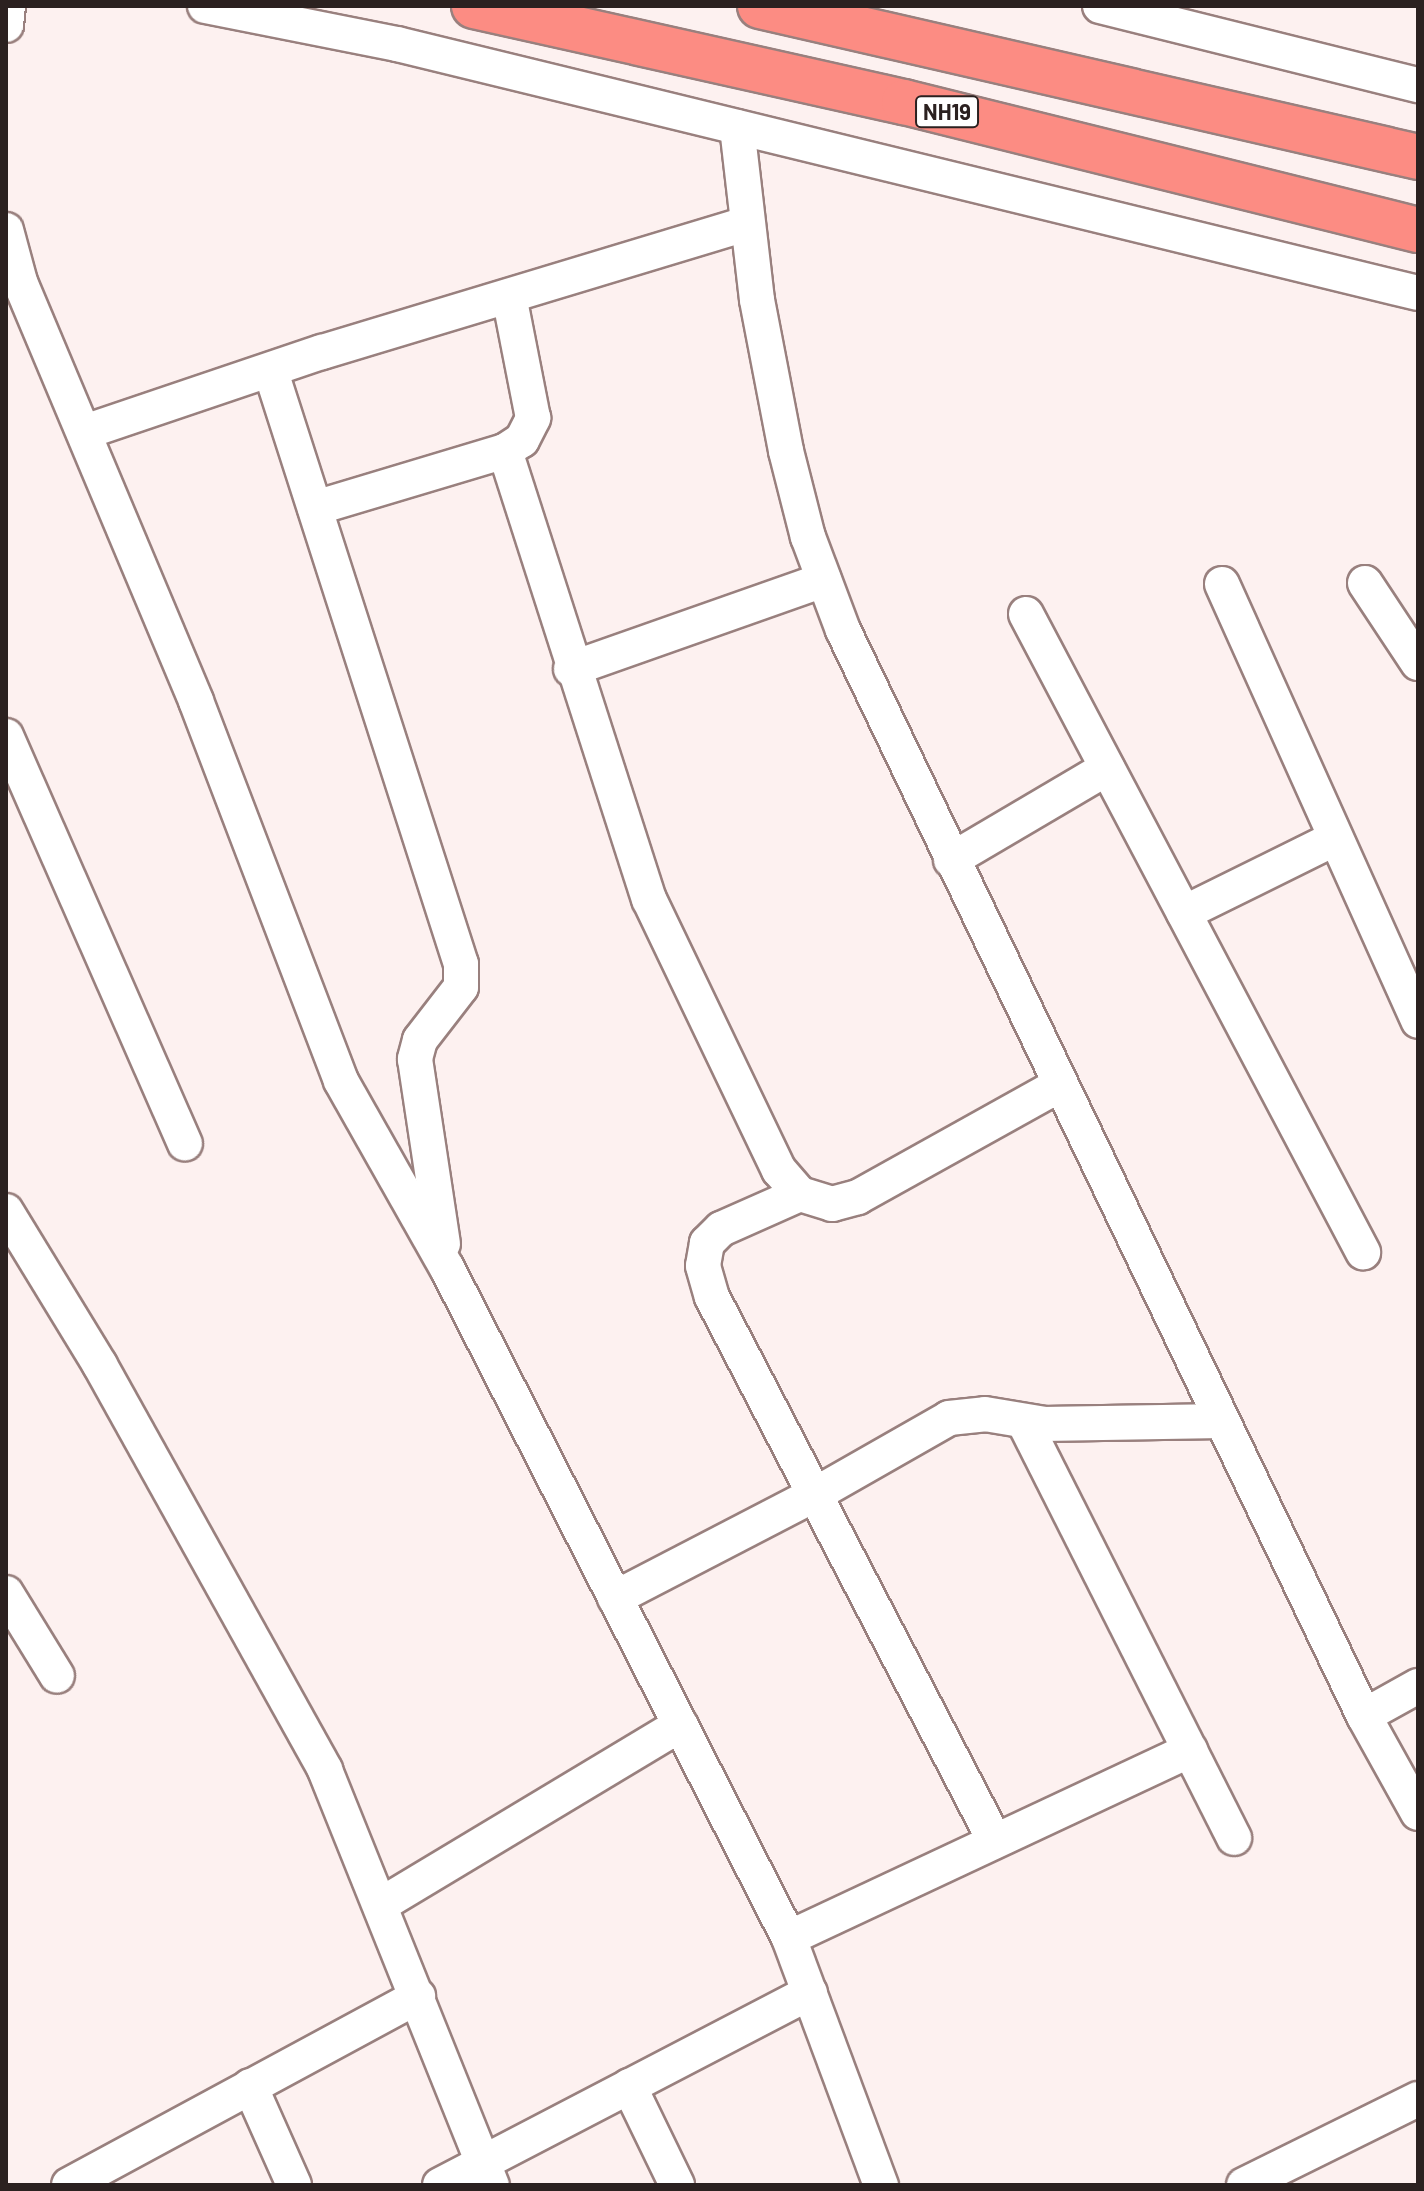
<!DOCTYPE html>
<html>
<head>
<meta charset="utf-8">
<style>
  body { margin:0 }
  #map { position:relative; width:1424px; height:2191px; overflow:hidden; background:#fdf1f0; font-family:Barlow,sans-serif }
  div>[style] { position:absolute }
  .roads { filter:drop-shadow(2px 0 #99807e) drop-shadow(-2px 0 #99807e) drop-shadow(0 2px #99807e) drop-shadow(0 -2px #99807e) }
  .minor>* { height:34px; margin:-17px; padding:0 17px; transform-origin:17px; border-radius:17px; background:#fff }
  .highway>* { height:44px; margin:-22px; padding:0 22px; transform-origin:22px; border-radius:22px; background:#fc8c83 }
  span { translate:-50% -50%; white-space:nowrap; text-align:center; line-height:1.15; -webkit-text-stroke:6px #fff; paint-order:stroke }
  .shield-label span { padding:2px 6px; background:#fff; border:2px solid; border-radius:6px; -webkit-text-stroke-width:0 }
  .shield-label { font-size:22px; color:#2b2120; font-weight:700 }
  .frame { position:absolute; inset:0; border:8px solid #2b2120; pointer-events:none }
</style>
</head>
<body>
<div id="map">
  <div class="roads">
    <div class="minor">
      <div style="left:205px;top:6px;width:196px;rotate:11.2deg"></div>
      <div style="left:397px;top:44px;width:1051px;rotate:13.71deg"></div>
      <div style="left:1100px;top:6px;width:328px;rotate:14deg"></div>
      <div style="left:6px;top:25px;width:19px;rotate:-84deg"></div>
      <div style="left:737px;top:127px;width:174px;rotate:83.4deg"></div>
      <div style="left:757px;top:300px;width:154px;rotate:79.1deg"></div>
      <div style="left:786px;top:451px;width:89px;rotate:75.7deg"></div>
      <div style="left:808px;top:537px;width:99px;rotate:69.4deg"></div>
      <div style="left:843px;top:630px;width:1205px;rotate:64.37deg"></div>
      <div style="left:1364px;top:1716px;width:111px;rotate:60.9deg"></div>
      <div style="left:6px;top:230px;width:54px;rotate:74.9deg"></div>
      <div style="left:20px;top:282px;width:454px;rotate:67.2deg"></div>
      <div style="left:196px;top:701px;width:407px;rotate:69.1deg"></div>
      <div style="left:341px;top:1081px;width:215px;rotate:60.5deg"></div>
      <div style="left:447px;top:1268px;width:752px;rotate:62.96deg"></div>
      <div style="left:789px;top:1938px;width:264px;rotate:69.6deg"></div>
      <div style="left:271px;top:372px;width:622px;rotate:72.21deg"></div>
      <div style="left:461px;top:964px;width:23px;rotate:90deg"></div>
      <div style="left:461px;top:987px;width:67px;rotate:127.7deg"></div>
      <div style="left:420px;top:1040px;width:20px;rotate:105deg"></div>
      <div style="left:415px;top:1059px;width:187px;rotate:81.4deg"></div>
      <div style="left:85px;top:432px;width:250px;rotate:-18.7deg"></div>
      <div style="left:322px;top:352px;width:443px;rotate:-16.8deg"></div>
      <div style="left:505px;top:451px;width:471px;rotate:72.2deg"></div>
      <div style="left:649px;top:899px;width:301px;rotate:64.4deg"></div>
      <div style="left:779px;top:1170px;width:32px;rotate:49deg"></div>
      <div style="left:800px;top:1194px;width:34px;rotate:17deg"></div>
      <div style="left:832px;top:1204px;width:27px;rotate:-15deg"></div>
      <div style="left:858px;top:1197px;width:230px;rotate:-29.1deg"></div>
      <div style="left:315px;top:508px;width:198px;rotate:-16.7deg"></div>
      <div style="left:505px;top:451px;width:20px;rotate:-33deg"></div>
      <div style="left:522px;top:440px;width:25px;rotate:-63deg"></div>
      <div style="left:533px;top:418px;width:124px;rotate:-101.1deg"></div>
      <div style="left:1365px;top:583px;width:96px;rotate:56.5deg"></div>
      <div style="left:1222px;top:584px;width:479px;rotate:65.8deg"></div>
      <div style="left:1026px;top:614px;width:722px;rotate:62.16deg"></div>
      <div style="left:571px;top:669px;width:268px;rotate:-19.4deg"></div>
      <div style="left:6px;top:736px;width:445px;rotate:66.3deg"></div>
      <div style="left:951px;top:860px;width:181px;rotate:-30.5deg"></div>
      <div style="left:1184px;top:913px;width:167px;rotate:-26.3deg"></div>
      <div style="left:800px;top:1194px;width:86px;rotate:156.1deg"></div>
      <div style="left:721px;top:1229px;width:20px;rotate:135deg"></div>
      <div style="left:707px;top:1243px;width:23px;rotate:100deg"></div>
      <div style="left:703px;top:1266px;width:32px;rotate:74deg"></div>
      <div style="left:712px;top:1297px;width:613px;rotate:62.52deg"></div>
      <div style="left:6px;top:1211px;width:180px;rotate:58.6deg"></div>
      <div style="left:100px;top:1365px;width:463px;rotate:60.9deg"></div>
      <div style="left:325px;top:1770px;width:447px;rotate:68.1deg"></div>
      <div style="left:1024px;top:1422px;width:466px;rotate:63.2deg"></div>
      <div style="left:6px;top:1593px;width:97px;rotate:58.4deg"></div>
      <div style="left:615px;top:1598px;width:226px;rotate:-27.4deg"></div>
      <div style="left:816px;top:1494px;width:153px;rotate:-29.7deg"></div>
      <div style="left:949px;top:1418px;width:36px;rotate:-6deg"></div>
      <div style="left:985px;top:1414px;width:61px;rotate:9.5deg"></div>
      <div style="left:1045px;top:1424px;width:176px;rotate:-1deg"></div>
      <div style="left:1364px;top:1716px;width:62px;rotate:-29.1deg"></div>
      <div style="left:382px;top:1904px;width:348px;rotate:-31deg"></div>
      <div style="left:789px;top:1938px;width:443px;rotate:-25.1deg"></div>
      <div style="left:250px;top:2086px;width:108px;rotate:66deg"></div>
      <div style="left:629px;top:2086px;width:110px;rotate:64.1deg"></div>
      <div style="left:69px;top:2185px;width:397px;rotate:-28.4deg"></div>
      <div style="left:440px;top:2185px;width:417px;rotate:-27.5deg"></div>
      <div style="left:1244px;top:2185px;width:194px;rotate:-26.3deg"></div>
    </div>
    <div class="highway">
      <div style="left:474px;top:6px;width:441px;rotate:12.6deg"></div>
      <div style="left:904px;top:102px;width:530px;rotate:13.98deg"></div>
      <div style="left:760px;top:6px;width:675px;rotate:12.92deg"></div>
    </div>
  </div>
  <div class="shield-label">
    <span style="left:947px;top:112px">NH19</span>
  </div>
  <div class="frame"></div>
</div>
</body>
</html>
